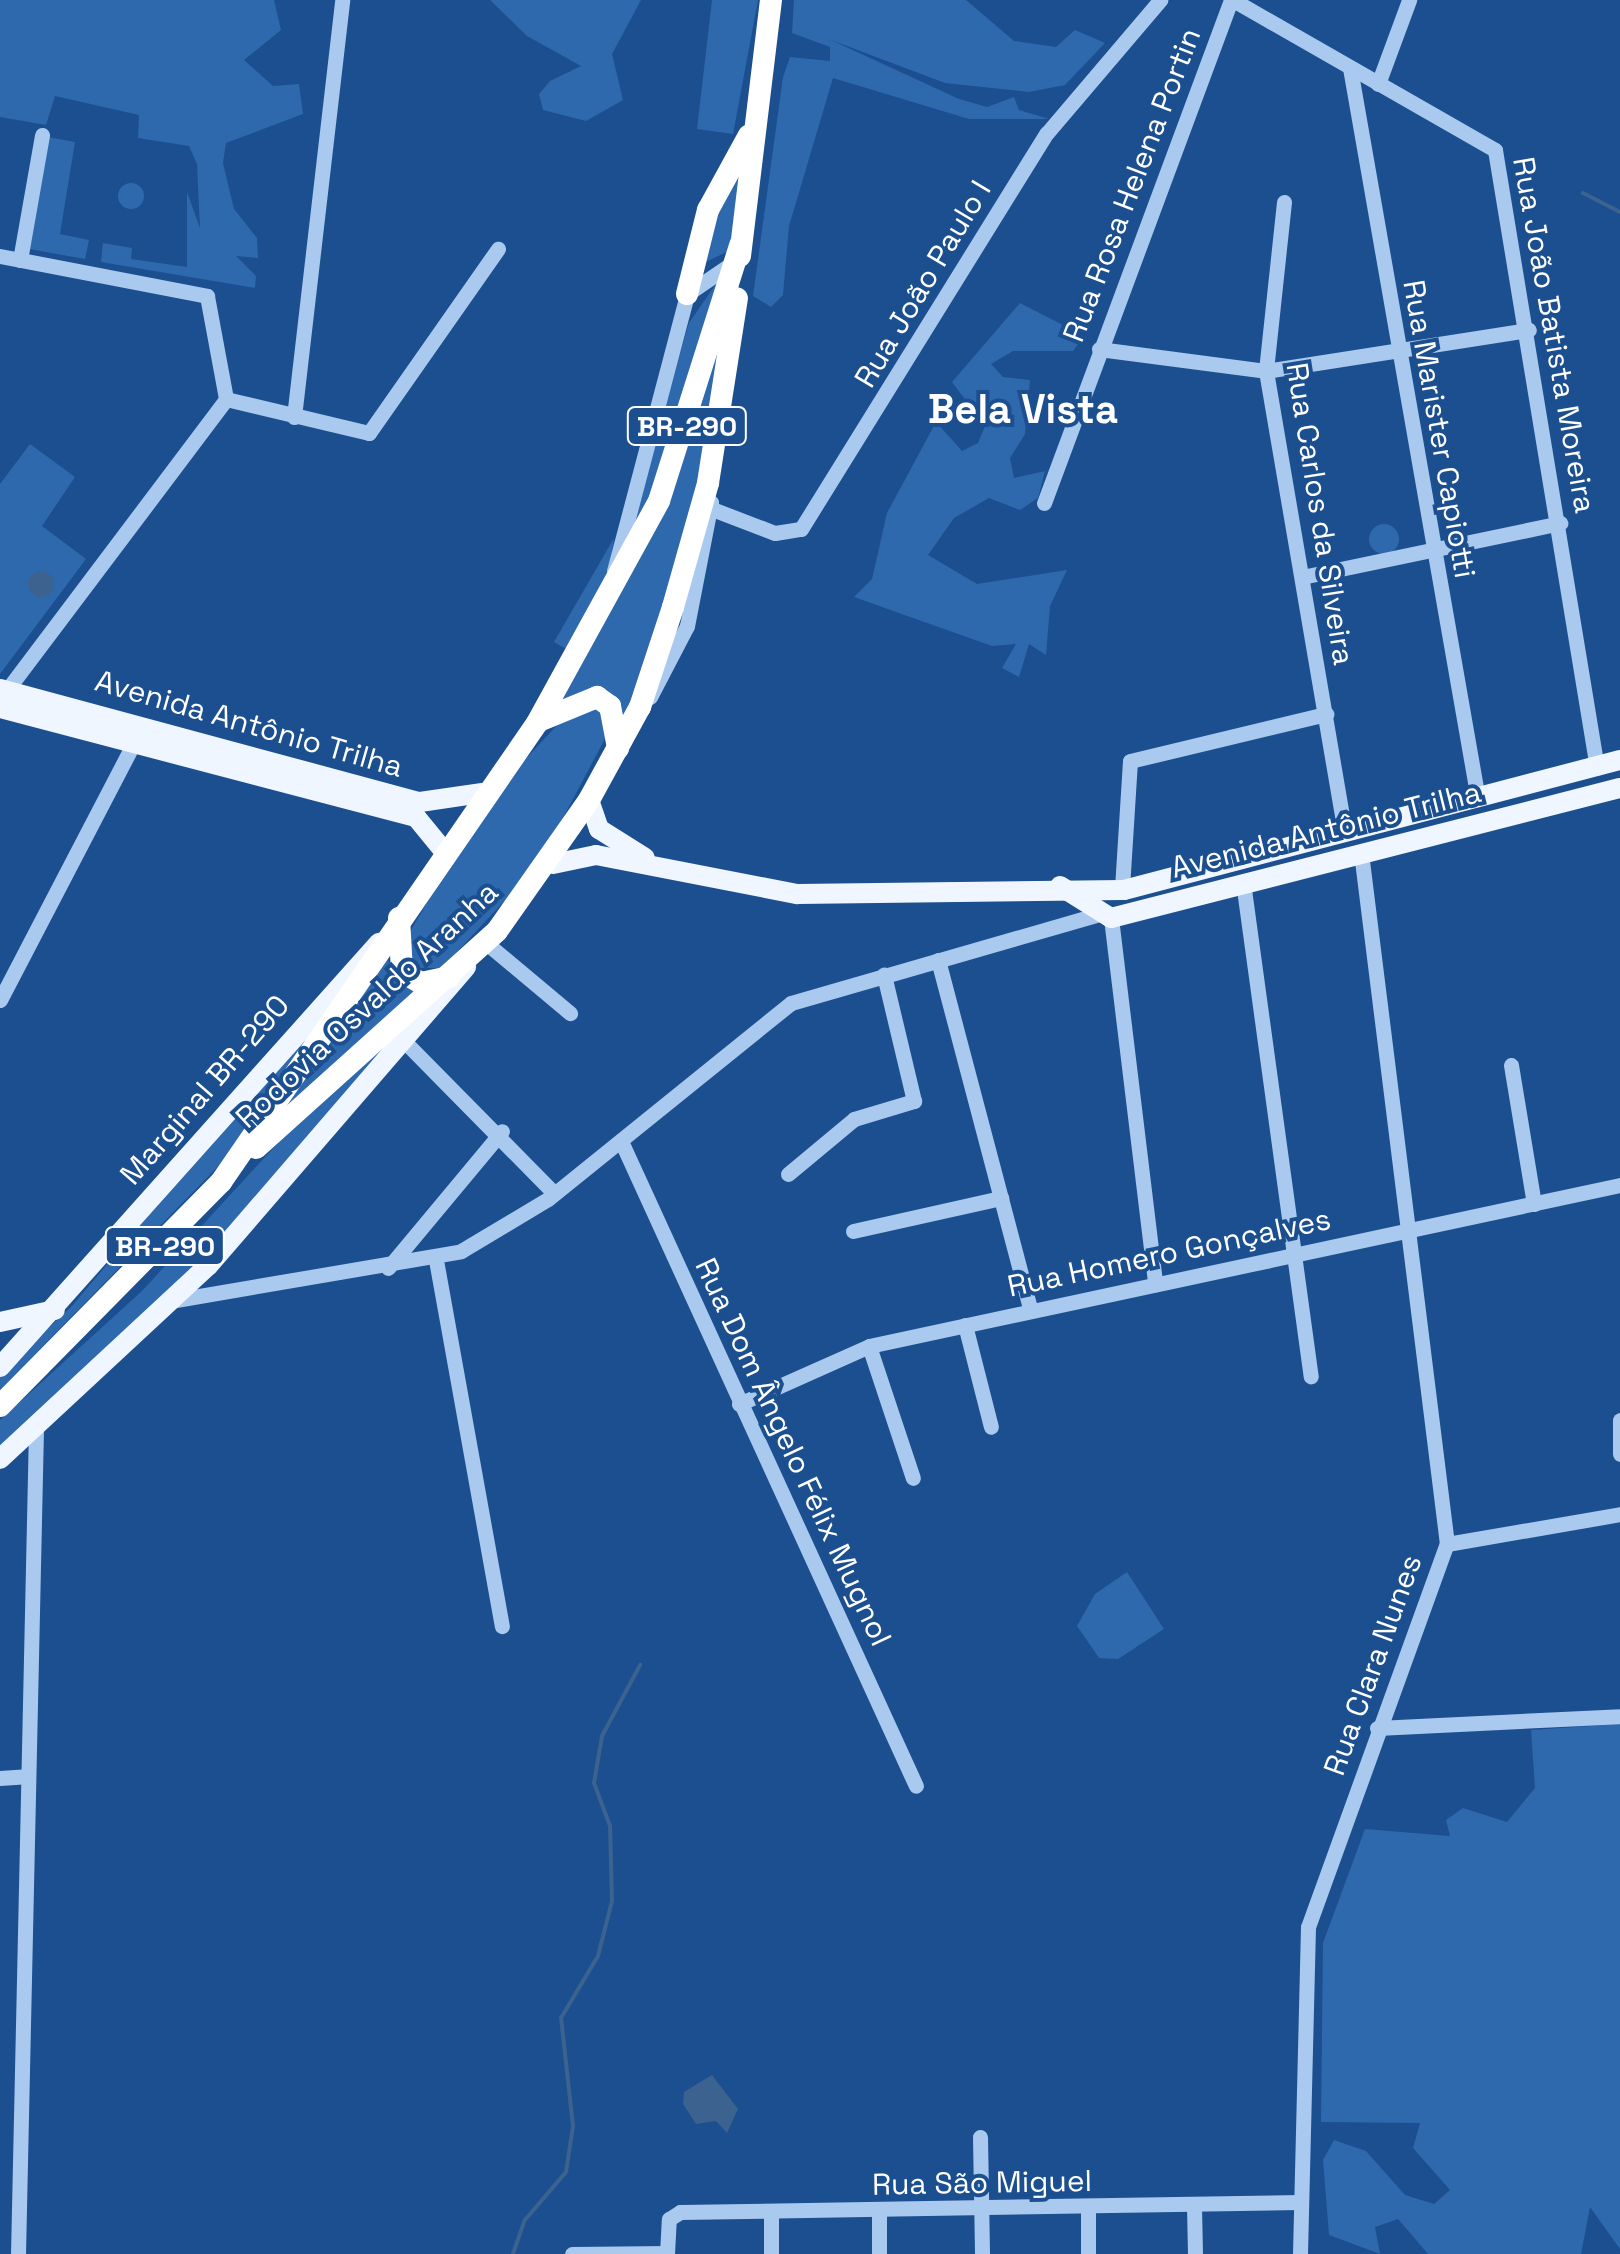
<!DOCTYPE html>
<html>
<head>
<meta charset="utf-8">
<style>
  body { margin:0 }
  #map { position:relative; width:1620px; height:2254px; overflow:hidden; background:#1b4f8f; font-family:"Space Grotesk",sans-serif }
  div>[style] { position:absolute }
  .green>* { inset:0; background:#2e69ad }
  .round { border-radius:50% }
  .water>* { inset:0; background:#3c6290 }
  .stream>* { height:4px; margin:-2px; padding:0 2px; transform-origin:2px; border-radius:2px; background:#3c6290 }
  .minor>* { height:15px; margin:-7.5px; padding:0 7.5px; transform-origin:7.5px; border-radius:7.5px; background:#a9c9ee }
  .major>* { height:20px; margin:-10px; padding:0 10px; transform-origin:10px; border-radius:10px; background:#f0f6ff }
  .highway>* { height:22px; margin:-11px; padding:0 11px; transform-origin:11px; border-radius:11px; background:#fff }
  span { translate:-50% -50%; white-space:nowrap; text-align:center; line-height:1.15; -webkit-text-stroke:8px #1b4f8f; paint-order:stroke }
  .shield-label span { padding:2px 8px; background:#1b4f8f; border:2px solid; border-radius:8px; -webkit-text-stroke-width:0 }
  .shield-label { font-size:28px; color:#fff; font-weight:700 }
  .street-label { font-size:30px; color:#fff }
  .district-label { font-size:40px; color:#fff; font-weight:700 }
</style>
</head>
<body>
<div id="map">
  <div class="green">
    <div style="clip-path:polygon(0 0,274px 0,281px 30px,244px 60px,273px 86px,299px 84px,303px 114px,226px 143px,223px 163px,234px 209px,257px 238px,258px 258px,236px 256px,256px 276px,255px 288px,101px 262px,103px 243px,132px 248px,131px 259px,187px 267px,187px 192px,200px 228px,197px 164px,189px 146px,138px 138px,139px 115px,55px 96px,46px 125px,0 117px)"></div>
    <div style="clip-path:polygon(490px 0,641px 0,612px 54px,623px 100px,586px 121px,543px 110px,539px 94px,550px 81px,581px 66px,527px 36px)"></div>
    <div style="clip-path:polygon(712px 0,758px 0,733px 134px,697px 129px)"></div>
    <div style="clip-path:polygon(794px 0,966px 0,1014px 41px,1056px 47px,1075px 30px,1105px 43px,1065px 85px,1029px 92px,945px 83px,831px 40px,959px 99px,987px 107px,1014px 97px,1019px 110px,1049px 119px,969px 119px,833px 78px,789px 226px,783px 295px,771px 307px,753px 296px,783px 77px,790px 57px,830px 61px,830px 47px,792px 33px)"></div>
    <div style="clip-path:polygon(48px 137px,75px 142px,60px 234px,89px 240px,85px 259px,29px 249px)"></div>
    <div style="clip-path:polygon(744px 155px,729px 251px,695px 267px,701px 241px)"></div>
    <div class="round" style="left:118px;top:183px;width:26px;height:26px"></div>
    <div style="clip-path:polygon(720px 278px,637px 540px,627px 530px,689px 323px)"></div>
    <div style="clip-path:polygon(1020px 303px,1084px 336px,1073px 351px,1013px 351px,991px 364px,1003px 377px,1030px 380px,1025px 434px,1010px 458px,1014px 478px,1045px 471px,1038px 498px,1020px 510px,989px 498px,954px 518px,928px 555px,977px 584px,1067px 570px,1050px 606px,1046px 655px,1029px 644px,1019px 677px,1002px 668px,1016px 644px,992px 646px,854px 597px,872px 579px,887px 513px,936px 422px,962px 451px,978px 443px,985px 426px,952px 382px)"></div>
    <div style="clip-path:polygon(727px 314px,726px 370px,677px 576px,625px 719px,596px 689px,549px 709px,666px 502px)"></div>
    <div style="clip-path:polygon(30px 444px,75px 477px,42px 526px,86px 559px,0 674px,0 484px)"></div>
    <div class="round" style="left:1369px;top:524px;width:30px;height:30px"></div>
    <div style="clip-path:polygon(614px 538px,609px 569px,568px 650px,554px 642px)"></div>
    <div style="clip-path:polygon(574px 707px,603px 708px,608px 733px,538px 865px,442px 968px,406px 968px,405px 940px,444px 874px,518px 767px)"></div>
    <div style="clip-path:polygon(385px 948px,393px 977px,422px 986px,274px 1122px)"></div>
    <div style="clip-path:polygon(355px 970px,240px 1144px,0 1390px,0 1374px,72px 1306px)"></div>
    <div style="clip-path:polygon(430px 1002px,174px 1293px,0 1448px,0 1420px,142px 1291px,309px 1109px)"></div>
    <div style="clip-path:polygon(1127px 1572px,1164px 1629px,1118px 1659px,1099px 1658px,1077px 1626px,1095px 1594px)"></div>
    <div style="clip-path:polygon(1620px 1724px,1620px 2249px,1590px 2207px,1581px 2254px,1428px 2254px,1398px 2219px,1375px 2227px,1380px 2254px,1329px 2235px,1323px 2160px,1334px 2140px,1366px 2151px,1405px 2195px,1434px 2204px,1450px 2190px,1413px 2148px,1420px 2123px,1321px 2122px,1323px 1943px,1365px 1829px,1450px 1836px,1446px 1820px,1463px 1808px,1507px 1822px,1535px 1788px,1531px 1730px)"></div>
  </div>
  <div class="water">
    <div class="round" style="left:28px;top:571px;width:26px;height:26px"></div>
    <div style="clip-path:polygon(712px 2075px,738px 2109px,727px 2133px,716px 2121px,696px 2124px,683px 2104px,684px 2092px)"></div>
  </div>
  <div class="stream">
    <div style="left:1583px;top:193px;width:42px;rotate:27.2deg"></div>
    <div style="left:513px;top:2254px;width:36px;rotate:-71deg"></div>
    <div style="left:525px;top:2220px;width:63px;rotate:-49.5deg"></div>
    <div style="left:566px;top:2172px;width:47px;rotate:-81.3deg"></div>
    <div style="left:573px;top:2126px;width:109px;rotate:-96.3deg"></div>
    <div style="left:561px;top:2018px;width:72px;rotate:-59.2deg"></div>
    <div style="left:598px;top:1956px;width:57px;rotate:-75.7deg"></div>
    <div style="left:612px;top:1901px;width:75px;rotate:-91.5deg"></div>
    <div style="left:610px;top:1826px;width:46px;rotate:-110.4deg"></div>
    <div style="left:594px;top:1783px;width:48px;rotate:-80.3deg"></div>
    <div style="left:602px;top:1736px;width:81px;rotate:-61.8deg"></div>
  </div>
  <div class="minor">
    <div style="left:1233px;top:0;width:302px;rotate:29.8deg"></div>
    <div style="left:1495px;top:150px;width:626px;rotate:80.63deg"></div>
    <div style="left:1350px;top:68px;width:742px;rotate:80.07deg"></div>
    <div style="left:1378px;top:84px;width:90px;rotate:-69.7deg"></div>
    <div style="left:1284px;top:202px;width:170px;rotate:96.1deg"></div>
    <div style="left:1266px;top:371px;width:469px;rotate:80.3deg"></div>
    <div style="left:0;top:256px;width:211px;rotate:10.9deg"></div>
    <div style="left:207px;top:296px;width:105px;rotate:79.5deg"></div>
    <div style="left:20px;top:260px;width:127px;rotate:-80deg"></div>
    <div style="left:1099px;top:349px;width:168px;rotate:7.5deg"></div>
    <div style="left:1266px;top:371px;width:266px;rotate:-8.9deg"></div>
    <div style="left:226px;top:399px;width:147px;rotate:13.4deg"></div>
    <div style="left:369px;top:433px;width:225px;rotate:-55deg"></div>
    <div style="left:294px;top:417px;width:420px;rotate:-83.4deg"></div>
    <div style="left:1044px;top:503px;width:537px;rotate:-69.61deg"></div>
    <div style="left:712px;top:509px;width:67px;rotate:20.9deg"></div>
    <div style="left:775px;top:533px;width:26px;rotate:-9deg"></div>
    <div style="left:801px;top:529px;width:466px;rotate:-58.2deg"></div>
    <div style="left:1047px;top:133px;width:175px;rotate:-49.6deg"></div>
    <div style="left:614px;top:571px;width:286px;rotate:-75.2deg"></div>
    <div style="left:687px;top:294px;width:53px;rotate:-34.3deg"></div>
    <div style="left:1302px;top:577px;width:264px;rotate:-11.8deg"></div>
    <div style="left:7px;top:690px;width:364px;rotate:-53deg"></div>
    <div style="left:650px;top:697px;width:80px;rotate:-62.5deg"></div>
    <div style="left:687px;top:626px;width:126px;rotate:-79deg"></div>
    <div style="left:1243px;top:882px;width:499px;rotate:82.2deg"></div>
    <div style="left:1122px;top:888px;width:127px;rotate:-86.4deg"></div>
    <div style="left:1130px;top:761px;width:202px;rotate:-13.5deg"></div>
    <div style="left:1111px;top:918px;width:369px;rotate:83.1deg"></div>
    <div style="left:485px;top:942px;width:111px;rotate:39.9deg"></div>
    <div style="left:938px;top:960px;width:363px;rotate:75.2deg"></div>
    <div style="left:0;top:1000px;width:292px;rotate:-62.5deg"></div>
    <div style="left:405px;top:1042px;width:212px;rotate:45.4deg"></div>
    <div style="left:1511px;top:1065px;width:141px;rotate:80.6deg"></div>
    <div style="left:621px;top:1141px;width:709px;rotate:65.42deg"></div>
    <div style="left:788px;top:1174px;width:86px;rotate:-39.8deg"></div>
    <div style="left:854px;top:1119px;width:63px;rotate:-16.7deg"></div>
    <div style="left:914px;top:1101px;width:130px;rotate:-103.4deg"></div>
    <div style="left:853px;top:1231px;width:152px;rotate:-12.6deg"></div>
    <div style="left:436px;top:1260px;width:372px;rotate:79.8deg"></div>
    <div style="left:388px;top:1268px;width:178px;rotate:-50.2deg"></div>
    <div style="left:170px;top:1301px;width:295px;rotate:-9.7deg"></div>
    <div style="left:461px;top:1251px;width:101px;rotate:-30.9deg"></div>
    <div style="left:548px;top:1199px;width:312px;rotate:-38.9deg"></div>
    <div style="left:791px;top:1003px;width:322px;rotate:-16.1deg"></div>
    <div style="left:965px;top:1325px;width:105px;rotate:75.7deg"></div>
    <div style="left:869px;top:1346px;width:139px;rotate:71.6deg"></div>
    <div style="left:739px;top:1404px;width:142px;rotate:-24deg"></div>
    <div style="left:869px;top:1346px;width:768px;rotate:-12.1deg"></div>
    <div style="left:1620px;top:1420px;width:34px;rotate:90deg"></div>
    <div style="left:1447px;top:1544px;width:176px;rotate:-9.8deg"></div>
    <div style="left:1377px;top:1728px;width:243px;rotate:-2.8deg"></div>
    <div style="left:0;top:1778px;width:26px;rotate:-4deg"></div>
    <div style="left:980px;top:2137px;width:117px;rotate:89deg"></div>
    <div style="left:1194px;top:2206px;width:48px;rotate:88.8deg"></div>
    <div style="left:1088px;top:2210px;width:44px;rotate:90deg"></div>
    <div style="left:771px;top:2212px;width:42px;rotate:90deg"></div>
    <div style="left:879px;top:2213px;width:41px;rotate:90deg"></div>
    <div style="left:18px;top:2254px;width:827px;rotate:-88.75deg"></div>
    <div style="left:572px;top:2254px;width:95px;rotate:-0.6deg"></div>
    <div style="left:667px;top:2254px;width:35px;rotate:-87deg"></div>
    <div style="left:669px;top:2219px;width:13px;rotate:-32deg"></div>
    <div style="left:680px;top:2212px;width:620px;rotate:-0.92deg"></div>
    <div style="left:1300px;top:2254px;width:327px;rotate:-88.6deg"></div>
    <div style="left:1308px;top:1927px;width:407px;rotate:-70.1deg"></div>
    <div style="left:1447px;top:1544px;width:696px;rotate:-97.09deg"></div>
  </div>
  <div class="major">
    <div style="left:0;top:689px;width:435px;rotate:15.1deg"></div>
    <div style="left:420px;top:802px;width:63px;rotate:-8.3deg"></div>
    <div style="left:0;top:708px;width:430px;rotate:14.7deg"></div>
    <div style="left:416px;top:817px;width:43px;rotate:50.7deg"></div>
    <div style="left:589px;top:800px;width:31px;rotate:71deg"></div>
    <div style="left:599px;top:829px;width:54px;rotate:32.2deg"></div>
    <div style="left:553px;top:864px;width:44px;rotate:-11.8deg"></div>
    <div style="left:596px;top:855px;width:205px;rotate:11deg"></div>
    <div style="left:797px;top:894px;width:327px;rotate:-0.7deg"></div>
    <div style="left:1124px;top:890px;width:513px;rotate:-14.69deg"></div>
    <div style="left:1060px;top:886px;width:60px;rotate:32.1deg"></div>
    <div style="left:1111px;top:918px;width:525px;rotate:-14.33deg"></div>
    <div style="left:0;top:1322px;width:56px;rotate:-12.3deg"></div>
    <div style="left:0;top:1367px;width:569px;rotate:-48.21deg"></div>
    <div style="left:0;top:1459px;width:284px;rotate:-42.9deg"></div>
    <div style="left:208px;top:1266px;width:395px;rotate:-49.2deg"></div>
  </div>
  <div class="highway">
    <div style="left:740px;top:256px;width:258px;rotate:-83.1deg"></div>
    <div style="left:687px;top:294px;width:87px;rotate:-76deg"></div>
    <div style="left:708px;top:210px;width:85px;rotate:-61.3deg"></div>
    <div style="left:541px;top:720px;width:61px;rotate:-22.3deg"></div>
    <div style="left:597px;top:697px;width:16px;rotate:35deg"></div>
    <div style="left:610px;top:706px;width:43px;rotate:79.2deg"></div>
    <div style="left:399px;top:918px;width:54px;rotate:86.8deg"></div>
    <div style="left:402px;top:972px;width:22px;rotate:30deg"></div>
    <div style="left:421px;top:983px;width:29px;rotate:-12deg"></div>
    <div style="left:256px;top:1148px;width:324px;rotate:-42deg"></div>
    <div style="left:497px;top:931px;width:160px;rotate:-54.9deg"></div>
    <div style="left:589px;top:800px;width:106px;rotate:-61.3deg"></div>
    <div style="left:640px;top:707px;width:105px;rotate:-71.7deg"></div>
    <div style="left:673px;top:607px;width:129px;rotate:-74.2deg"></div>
    <div style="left:708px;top:483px;width:187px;rotate:-81.1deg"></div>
    <div style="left:0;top:1406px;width:315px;rotate:-45.4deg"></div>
    <div style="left:221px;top:1182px;width:557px;rotate:-55.45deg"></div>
    <div style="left:537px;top:723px;width:253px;rotate:-61.2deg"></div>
    <div style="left:659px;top:501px;width:269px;rotate:-72.4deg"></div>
  </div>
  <div class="shield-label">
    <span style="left:687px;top:426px">BR-290</span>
    <span style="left:165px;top:1246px">BR-290</span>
  </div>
  <div class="street-label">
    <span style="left:1132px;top:185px;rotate:-69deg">Rua Rosa Helena Portin</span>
    <span style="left:923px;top:284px;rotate:-59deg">Rua João Paulo I</span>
    <span style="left:1554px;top:335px;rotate:80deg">Rua João Batista Moreira</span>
    <span style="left:1439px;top:429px;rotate:80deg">Rua Marister Capiotti</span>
    <span style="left:1320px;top:514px;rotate:81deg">Rua Carlos da Silveira</span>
    <span style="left:249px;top:724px;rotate:16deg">Avenida Antônio Trilha</span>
    <span style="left:1326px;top:830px;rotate:-14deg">Avenida Antônio Trilha</span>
    <span style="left:367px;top:1005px;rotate:-43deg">Rodovia Osvaldo Aranha</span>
    <span style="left:205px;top:1090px;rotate:-49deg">Marginal BR-290</span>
    <span style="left:1169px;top:1253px;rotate:-12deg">Rua Homero Gonçalves</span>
    <span style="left:793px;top:1452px;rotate:65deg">Rua Dom Ângelo Félix Mugnol</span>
    <span style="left:1373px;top:1665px;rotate:-70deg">Rua Clara Nunes</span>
    <span style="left:982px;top:2183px;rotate:-1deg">Rua São Miguel</span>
  </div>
  <div class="district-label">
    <span style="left:1023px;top:410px">Bela Vista</span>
  </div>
</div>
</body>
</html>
